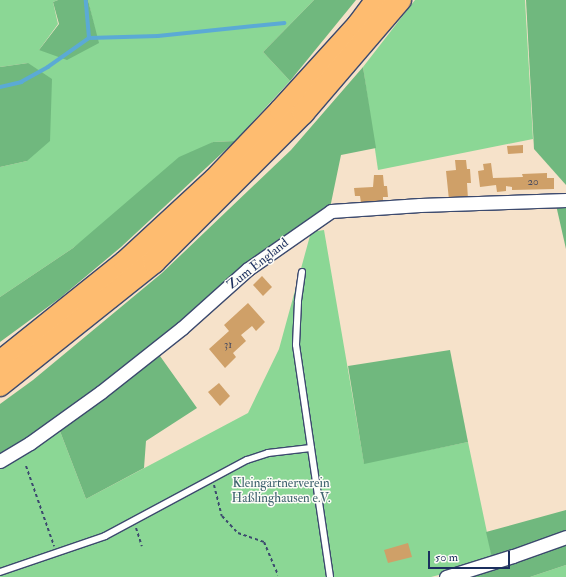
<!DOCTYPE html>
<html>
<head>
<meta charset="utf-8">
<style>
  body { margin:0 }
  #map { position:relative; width:566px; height:577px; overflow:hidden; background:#f6e2ca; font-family:"IM FELL Double Pica",serif }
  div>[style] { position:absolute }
  .green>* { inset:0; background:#8bd795 }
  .forest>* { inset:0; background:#70b87e }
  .stream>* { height:3.5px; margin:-1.75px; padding:0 1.75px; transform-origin:1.75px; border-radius:1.75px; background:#5baad5 }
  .building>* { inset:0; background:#cfa068 }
  .path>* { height:2px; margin-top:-1px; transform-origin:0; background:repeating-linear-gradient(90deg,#3c4a6e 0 3px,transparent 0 6px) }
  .roads { filter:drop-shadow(1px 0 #3c4a6e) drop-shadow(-1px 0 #3c4a6e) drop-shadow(0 1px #3c4a6e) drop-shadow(0 -1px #3c4a6e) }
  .lane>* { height:6px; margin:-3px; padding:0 3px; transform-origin:3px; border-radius:3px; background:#fff }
  .street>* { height:13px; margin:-6.5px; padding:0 6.5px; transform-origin:6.5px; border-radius:6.5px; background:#fff }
  .highway>* { height:22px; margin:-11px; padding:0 11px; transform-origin:11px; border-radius:11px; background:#febc70 }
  span { translate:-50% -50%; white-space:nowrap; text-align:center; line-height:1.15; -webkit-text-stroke:3px #fdfcf7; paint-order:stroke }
  .number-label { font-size:11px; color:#484b60 }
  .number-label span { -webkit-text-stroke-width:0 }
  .street-label { font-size:13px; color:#1b2f5e }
  .park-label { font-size:13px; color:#3d616e }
  .scale { position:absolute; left:428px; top:551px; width:82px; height:18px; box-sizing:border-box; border:2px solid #1b2f5e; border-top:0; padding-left:5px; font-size:12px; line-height:14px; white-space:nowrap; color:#1b2f5e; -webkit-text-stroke:3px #fdfcf7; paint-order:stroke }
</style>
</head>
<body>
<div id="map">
  <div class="green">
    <div style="clip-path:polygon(0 0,58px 0,53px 2px,58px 24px,39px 50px,98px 43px,88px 0,314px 0,263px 52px,290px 81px,235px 141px,213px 142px,73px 248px,0 297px,0 167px,27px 161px,28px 63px,0 67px)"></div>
    <div style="clip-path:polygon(415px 0,525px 0,533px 139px,378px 170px,363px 67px)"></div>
    <div style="clip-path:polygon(324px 230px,364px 463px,468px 442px,493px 561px,431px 577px,0 577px,0 465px,58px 426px,86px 499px,248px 413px,279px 349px,311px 232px)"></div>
    <div style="clip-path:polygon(566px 565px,566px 577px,530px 577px)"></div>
  </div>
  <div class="forest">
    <div style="clip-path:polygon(58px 0,88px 0,99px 43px,67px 60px,39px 50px,59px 24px,53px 2px)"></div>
    <div style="clip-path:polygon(314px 0,356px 0,290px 81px,263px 52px)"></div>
    <div style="clip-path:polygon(526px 0,566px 0,566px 185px,534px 149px)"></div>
    <div style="clip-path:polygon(28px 63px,52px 79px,50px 141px,27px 161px,0 167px,0 67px)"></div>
    <div style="clip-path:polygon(363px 67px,376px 148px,341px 155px,330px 208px,314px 215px,273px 246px,155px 349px,197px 408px,146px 441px,144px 468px,86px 499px,58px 426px,0 460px,0 404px,33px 380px,162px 273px,291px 150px)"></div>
    <div style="clip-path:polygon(235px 141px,121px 247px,60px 298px,0 342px,0 297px,73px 248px,179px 157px,213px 142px)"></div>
    <div style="clip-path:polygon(566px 203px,566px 249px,556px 205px)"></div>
    <div style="clip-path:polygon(450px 350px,468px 442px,364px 464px,348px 366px)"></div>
    <div style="clip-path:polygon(566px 510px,566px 565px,530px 577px,464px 577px,494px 567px,486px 532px)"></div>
  </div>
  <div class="stream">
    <div style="left:89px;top:38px;width:69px;rotate:-1.7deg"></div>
    <div style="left:158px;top:36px;width:127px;rotate:-5.9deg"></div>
    <div style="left:0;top:87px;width:22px;rotate:-13deg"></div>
    <div style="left:21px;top:82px;width:31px;rotate:-29deg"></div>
    <div style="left:48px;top:67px;width:50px;rotate:-35.3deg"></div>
    <div style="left:89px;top:38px;width:38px;rotate:-95deg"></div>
  </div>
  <div class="building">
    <div style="clip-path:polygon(523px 145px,523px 153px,508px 154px,507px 146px)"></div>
    <div style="clip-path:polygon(455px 160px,466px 160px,467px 169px,470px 169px,471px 183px,467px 183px,468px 199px,449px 200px,446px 171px,456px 170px)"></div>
    <div style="clip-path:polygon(491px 163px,493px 178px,523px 177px,522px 174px,547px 173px,547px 178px,554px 178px,554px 189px,512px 190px,512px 187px,506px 186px,506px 191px,497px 192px,496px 185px,480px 187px,478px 171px,484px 170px,483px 164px)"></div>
    <div style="clip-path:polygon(374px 175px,383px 175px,384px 186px,387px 186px,388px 197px,383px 197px,383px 201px,361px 203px,360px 196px,355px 196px,354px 188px,373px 187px)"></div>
    <div style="clip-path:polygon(262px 276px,272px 287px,263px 296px,253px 285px)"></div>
    <div style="clip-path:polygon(248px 303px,265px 322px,256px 331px,252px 326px,241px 335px,246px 341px,233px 353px,236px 357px,225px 368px,209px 349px,229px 331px,224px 325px)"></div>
    <div style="clip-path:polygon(219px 383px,230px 396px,220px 406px,208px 392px)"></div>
    <div style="clip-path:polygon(408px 543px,412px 557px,388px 563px,384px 550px)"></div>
  </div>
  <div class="path">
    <div style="left:26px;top:466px;width:85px;rotate:70.7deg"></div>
    <div style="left:214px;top:485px;width:32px;rotate:76deg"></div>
    <div style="left:222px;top:516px;width:23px;rotate:47deg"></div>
    <div style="left:238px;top:533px;width:28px;rotate:19deg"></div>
    <div style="left:264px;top:542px;width:36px;rotate:67deg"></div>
    <div style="left:136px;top:528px;width:19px;rotate:72deg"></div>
  </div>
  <div class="roads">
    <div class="lane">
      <div style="left:302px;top:272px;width:30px;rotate:98deg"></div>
      <div style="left:298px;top:302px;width:43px;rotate:92.7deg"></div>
      <div style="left:296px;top:345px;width:104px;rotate:81.7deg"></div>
      <div style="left:0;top:572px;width:111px;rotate:-18.9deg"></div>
      <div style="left:105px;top:536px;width:161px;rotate:-28.2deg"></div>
      <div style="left:247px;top:460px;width:22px;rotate:-18deg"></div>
      <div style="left:268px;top:453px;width:43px;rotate:-6.6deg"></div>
      <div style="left:311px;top:448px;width:130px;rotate:81.6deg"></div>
    </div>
    <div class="street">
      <div style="left:0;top:461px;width:35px;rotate:-31deg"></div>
      <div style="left:30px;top:443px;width:87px;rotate:-35.7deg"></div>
      <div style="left:101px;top:392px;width:103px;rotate:-38.3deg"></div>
      <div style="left:182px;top:328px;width:89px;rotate:-41.8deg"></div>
      <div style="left:248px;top:269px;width:101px;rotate:-34.9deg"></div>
      <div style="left:331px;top:211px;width:89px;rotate:-3.9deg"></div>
      <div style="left:420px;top:205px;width:146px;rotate:-2deg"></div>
      <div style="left:446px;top:577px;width:70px;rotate:-17.4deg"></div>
      <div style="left:513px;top:556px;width:56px;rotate:-19.7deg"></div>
    </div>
    <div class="highway">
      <div style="left:0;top:362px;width:160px;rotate:-38.7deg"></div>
      <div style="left:125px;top:262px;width:122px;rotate:-42.7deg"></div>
      <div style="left:215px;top:179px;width:95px;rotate:-46.3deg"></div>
      <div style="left:281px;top:110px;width:115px;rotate:-47.8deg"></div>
      <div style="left:358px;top:25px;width:31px;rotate:-53deg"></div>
      <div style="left:0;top:385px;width:197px;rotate:-38.6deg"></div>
      <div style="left:154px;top:262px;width:211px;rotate:-45deg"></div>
      <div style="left:303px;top:113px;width:149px;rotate:-49.4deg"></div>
    </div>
  </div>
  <div class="number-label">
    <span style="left:533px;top:182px">20</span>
    <span style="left:228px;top:345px">31</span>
  </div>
  <div class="street-label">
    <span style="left:258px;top:264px;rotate:-38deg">Zum England</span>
  </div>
  <div class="park-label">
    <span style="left:281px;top:491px">Kleingärtnerverein<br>Haßlinghausen e.V.</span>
  </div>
  <div class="scale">50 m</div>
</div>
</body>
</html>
